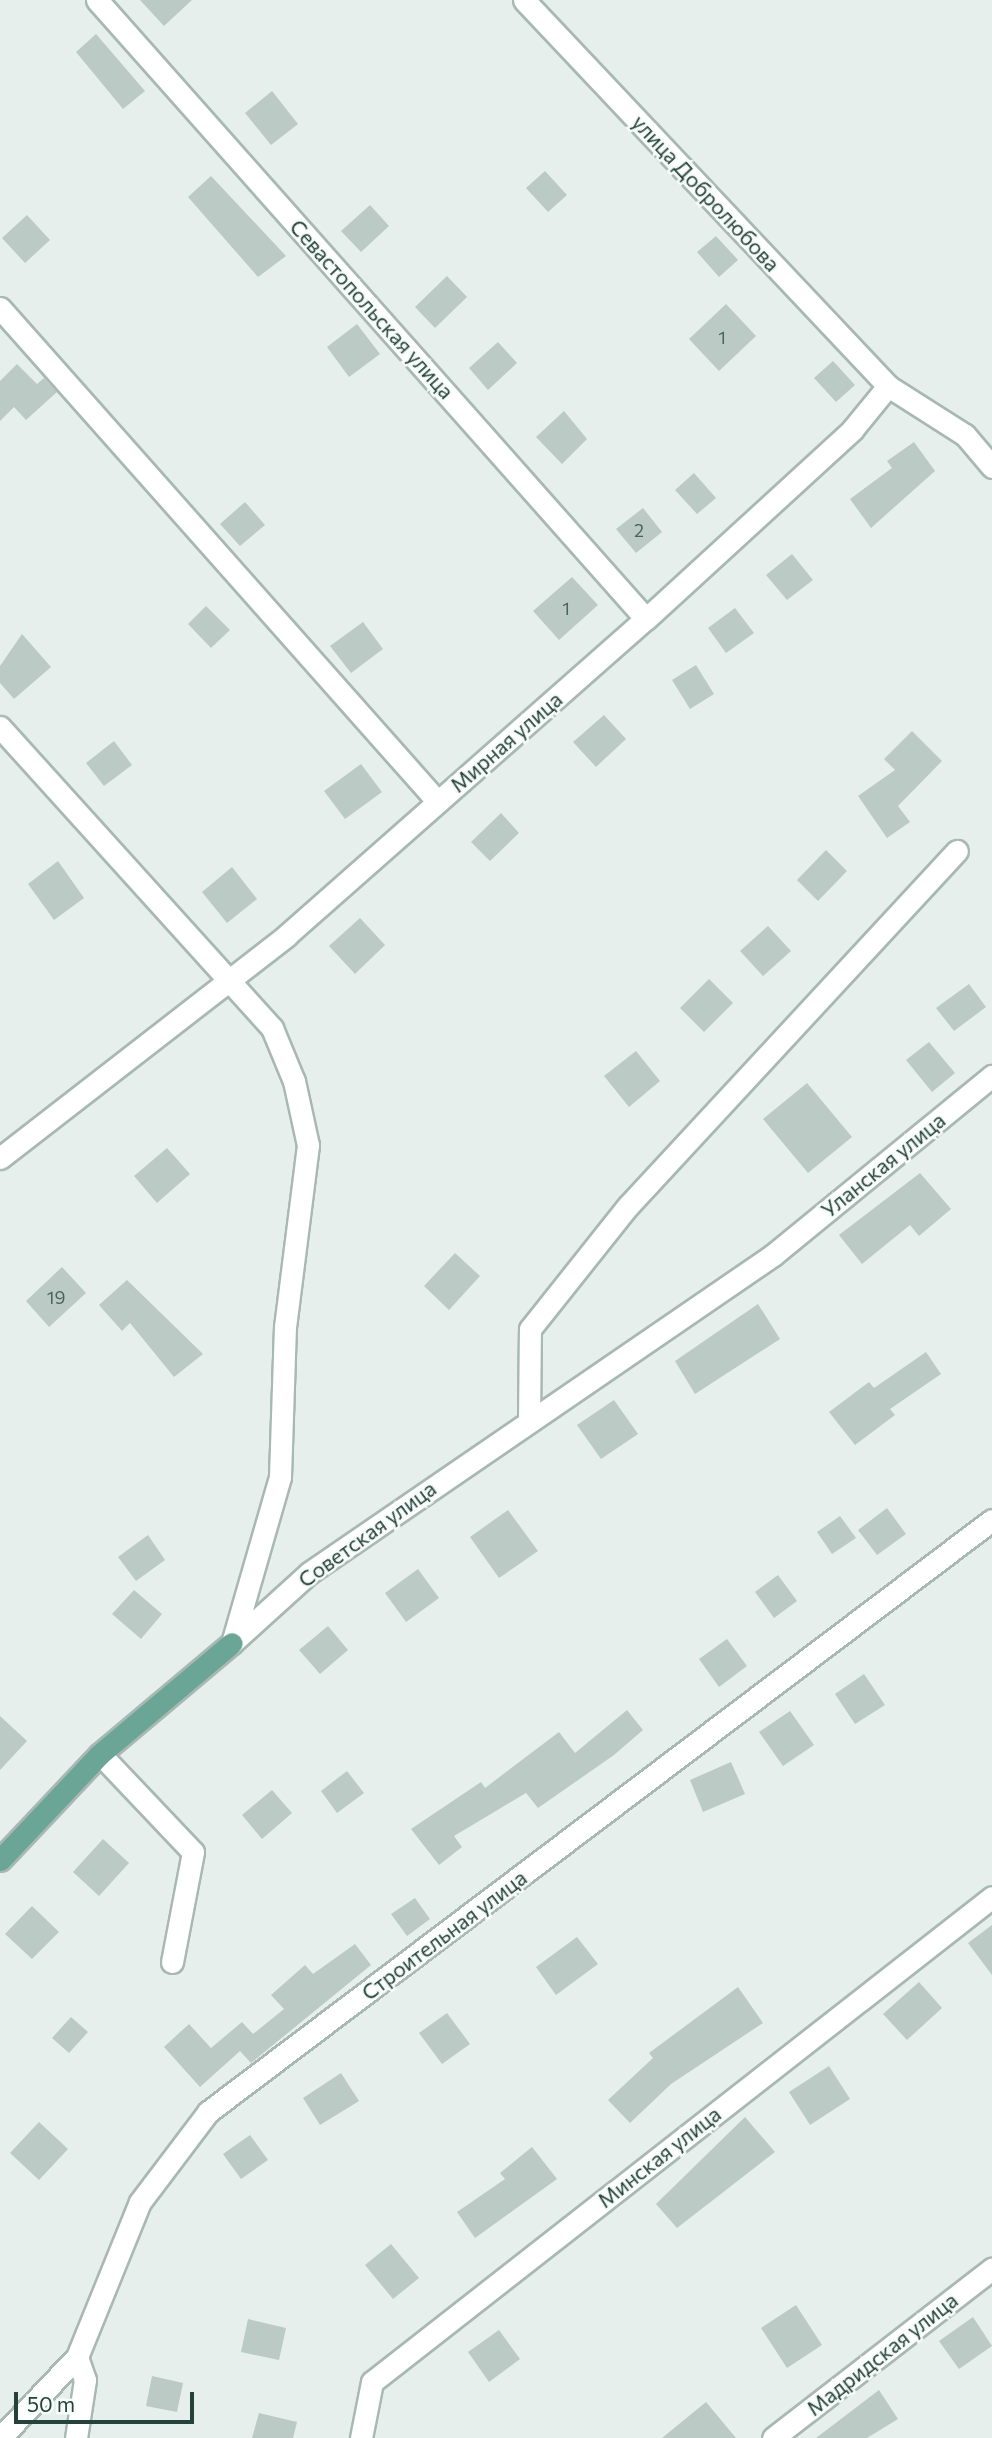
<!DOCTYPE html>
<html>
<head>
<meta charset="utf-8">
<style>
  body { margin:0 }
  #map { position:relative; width:992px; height:2438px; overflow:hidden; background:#e6efeb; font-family:Commissioner,sans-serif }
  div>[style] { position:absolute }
  .building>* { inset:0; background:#bbcac4 }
  .roads { filter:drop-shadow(2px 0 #a8b8b2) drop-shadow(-2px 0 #a8b8b2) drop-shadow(0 2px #a8b8b2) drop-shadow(0 -2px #a8b8b2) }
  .minor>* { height:21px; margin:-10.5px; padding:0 10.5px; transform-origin:10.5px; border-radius:10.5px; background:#fff }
  .major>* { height:21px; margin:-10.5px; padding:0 10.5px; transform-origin:10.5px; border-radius:10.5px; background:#6aa596 }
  span { translate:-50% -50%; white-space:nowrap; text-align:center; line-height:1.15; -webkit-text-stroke:5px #f7fbf9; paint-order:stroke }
  .number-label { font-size:18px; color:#4a645c }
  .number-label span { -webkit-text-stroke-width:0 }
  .street-label { font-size:21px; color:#24423a }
  .scale { position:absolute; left:14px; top:2392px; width:180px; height:32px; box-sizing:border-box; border:4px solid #24423a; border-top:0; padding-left:9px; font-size:21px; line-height:24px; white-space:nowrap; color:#24423a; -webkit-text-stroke:5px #f7fbf9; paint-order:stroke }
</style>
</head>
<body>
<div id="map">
  <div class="building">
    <div style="clip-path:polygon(140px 0,192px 0,164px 26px)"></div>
    <div style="clip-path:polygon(96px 34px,145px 91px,123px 109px,76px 52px)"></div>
    <div style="clip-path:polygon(272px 91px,298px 124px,271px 145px,245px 113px)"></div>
    <div style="clip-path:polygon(545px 171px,567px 195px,548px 212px,526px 188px)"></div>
    <div style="clip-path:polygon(211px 176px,286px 256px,258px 277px,188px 197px)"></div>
    <div style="clip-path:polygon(370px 205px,389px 226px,361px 252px,341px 231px)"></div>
    <div style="clip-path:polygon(27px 215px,50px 240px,25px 263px,2px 238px)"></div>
    <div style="clip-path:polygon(716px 236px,738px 260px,719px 277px,697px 252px)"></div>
    <div style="clip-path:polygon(447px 276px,467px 297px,435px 328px,415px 307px)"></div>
    <div style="clip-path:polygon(726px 304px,756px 336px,719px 371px,689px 339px)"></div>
    <div style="clip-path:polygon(357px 324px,380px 354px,349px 377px,327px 347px)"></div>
    <div style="clip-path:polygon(498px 342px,517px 363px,488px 390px,469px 368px)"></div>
    <div style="clip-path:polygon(833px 361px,855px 385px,836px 402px,814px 378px)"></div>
    <div style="clip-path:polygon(17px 364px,37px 384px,44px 378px,57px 392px,26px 420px,14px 407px,0 421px,0 381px)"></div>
    <div style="clip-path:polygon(564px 411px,587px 439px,562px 464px,536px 437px)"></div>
    <div style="clip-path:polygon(914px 442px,935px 471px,871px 528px,850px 499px,892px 468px,887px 461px)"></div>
    <div style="clip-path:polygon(694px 473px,716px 498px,697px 514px,675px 490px)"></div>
    <div style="clip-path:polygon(245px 502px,265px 525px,240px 546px,220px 524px)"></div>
    <div style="clip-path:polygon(643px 508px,662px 532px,636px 553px,616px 529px)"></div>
    <div style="clip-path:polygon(792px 554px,813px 580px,787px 600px,766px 575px)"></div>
    <div style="clip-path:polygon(572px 577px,598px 605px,559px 640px,533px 611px)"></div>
    <div style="clip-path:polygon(206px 606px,230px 630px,211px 648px,188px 624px)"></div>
    <div style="clip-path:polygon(735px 608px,754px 633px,726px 653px,708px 628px)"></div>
    <div style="clip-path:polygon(363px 622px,383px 649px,351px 673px,330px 646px)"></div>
    <div style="clip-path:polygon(22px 634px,51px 667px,14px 699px,0 683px,0 666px)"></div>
    <div style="clip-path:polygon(696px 665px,714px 694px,690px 709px,672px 680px)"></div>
    <div style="clip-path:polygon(604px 715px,626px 739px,596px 767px,573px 742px)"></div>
    <div style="clip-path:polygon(912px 731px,942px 761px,898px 806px,910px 822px,887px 838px,858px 796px,895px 770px,884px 759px)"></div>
    <div style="clip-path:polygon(114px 741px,132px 765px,104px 786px,86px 763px)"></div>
    <div style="clip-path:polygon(361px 764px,382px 792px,345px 819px,324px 791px)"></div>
    <div style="clip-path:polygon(501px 813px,519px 833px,490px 861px,471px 842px)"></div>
    <div style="clip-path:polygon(826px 850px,847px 871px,818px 901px,797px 880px)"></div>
    <div style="clip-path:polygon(58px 861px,84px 898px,54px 920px,28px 884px)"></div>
    <div style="clip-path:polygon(232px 867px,257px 899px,227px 923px,202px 892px)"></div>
    <div style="clip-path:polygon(360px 918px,385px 945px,355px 974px,329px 946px)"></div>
    <div style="clip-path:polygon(768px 926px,791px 951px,763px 976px,740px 951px)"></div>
    <div style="clip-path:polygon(709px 979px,733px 1003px,704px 1032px,680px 1008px)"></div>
    <div style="clip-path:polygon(969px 984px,986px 1007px,954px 1031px,936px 1008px)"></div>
    <div style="clip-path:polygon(929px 1042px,955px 1073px,932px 1092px,906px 1060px)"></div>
    <div style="clip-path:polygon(636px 1051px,660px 1081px,629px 1107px,604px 1076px)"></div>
    <div style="clip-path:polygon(807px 1083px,852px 1137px,808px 1173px,763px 1119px)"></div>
    <div style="clip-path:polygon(167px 1148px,190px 1174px,157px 1203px,134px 1176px)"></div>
    <div style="clip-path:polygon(920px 1173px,951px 1209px,919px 1236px,910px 1225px,862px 1264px,839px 1235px)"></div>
    <div style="clip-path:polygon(455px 1253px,480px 1276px,449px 1310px,424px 1286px)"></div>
    <div style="clip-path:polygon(62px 1267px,86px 1293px,49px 1327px,26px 1301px)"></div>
    <div style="clip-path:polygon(127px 1280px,203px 1354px,174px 1377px,130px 1323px,122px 1331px,99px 1305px)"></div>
    <div style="clip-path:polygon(758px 1304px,780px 1339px,695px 1394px,675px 1361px)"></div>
    <div style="clip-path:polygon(926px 1352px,941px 1374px,890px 1409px,895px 1415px,855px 1445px,829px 1412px,869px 1382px,874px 1388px)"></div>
    <div style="clip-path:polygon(614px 1400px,638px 1434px,601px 1459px,577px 1425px)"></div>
    <div style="clip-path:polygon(887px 1508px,906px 1534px,877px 1555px,858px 1530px)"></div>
    <div style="clip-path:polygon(508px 1510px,538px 1551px,499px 1578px,470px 1537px)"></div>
    <div style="clip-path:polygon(840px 1516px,856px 1538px,832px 1554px,817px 1532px)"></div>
    <div style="clip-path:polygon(148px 1535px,165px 1560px,136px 1581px,118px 1557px)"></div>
    <div style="clip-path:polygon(418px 1569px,439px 1598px,406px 1622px,385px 1593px)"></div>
    <div style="clip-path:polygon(778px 1575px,797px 1601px,774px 1618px,755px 1592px)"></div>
    <div style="clip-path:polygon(134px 1590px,162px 1614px,141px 1639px,112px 1614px)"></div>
    <div style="clip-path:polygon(328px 1626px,348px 1650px,320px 1674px,299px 1650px)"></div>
    <div style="clip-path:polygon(727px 1639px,747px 1666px,719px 1687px,699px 1659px)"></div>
    <div style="clip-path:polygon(864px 1674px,885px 1705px,855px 1724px,835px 1694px)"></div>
    <div style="clip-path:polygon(627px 1710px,643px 1730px,614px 1755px,538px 1808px,526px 1793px,454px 1836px,462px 1847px,439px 1865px,411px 1829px,481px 1782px,485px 1788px,559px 1732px,575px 1753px)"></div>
    <div style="clip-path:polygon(790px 1711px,814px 1745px,783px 1766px,759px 1732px)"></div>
    <div style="clip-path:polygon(0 1716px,27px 1741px,0 1770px)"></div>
    <div style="clip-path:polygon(731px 1762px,745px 1794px,703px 1812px,690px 1780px)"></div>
    <div style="clip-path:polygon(347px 1771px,364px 1793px,337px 1813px,321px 1791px)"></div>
    <div style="clip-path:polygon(272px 1790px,292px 1813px,262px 1839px,242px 1815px)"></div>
    <div style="clip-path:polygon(103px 1839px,129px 1863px,99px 1896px,73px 1872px)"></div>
    <div style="clip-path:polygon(415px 1898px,430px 1919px,407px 1936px,391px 1914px)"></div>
    <div style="clip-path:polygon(32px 1906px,59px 1932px,32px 1959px,5px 1934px)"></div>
    <div style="clip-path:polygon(992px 1925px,992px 1975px,968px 1943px)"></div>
    <div style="clip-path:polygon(577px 1937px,598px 1964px,556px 1995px,536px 1967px)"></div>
    <div style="clip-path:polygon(355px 1944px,371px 1965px,251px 2063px,240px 2051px,200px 2087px,164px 2047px,189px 2024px,211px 2048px,242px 2022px,253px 2034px,284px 2009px,271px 1995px,305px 1965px,313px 1974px)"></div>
    <div style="clip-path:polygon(919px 1982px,942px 2008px,907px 2040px,883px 2014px)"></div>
    <div style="clip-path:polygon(738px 1987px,763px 2023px,671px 2084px,630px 2123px,608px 2100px,653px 2058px,649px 2053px)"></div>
    <div style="clip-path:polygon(447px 2013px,470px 2044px,442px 2064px,419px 2033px)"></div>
    <div style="clip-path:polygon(71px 2017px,88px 2032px,69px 2053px,52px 2038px)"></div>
    <div style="clip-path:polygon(829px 2066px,850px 2099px,810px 2125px,789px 2092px)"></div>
    <div style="clip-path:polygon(341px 2073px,359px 2101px,320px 2125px,303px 2098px)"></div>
    <div style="clip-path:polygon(745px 2117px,775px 2152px,677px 2228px,656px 2204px)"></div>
    <div style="clip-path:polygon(39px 2122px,68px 2149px,39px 2180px,10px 2153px)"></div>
    <div style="clip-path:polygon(250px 2135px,268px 2160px,241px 2179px,223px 2154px)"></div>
    <div style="clip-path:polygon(532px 2147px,557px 2179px,475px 2238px,457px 2212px,505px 2179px,500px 2173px)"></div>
    <div style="clip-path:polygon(391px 2244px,419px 2278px,393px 2299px,365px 2265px)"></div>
    <div style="clip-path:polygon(796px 2305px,822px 2345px,787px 2368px,761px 2328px)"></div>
    <div style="clip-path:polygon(973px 2317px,992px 2346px,959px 2369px,939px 2341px)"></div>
    <div style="clip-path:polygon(248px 2319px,286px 2328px,279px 2360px,241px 2352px)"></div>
    <div style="clip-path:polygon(499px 2330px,520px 2359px,489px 2382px,468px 2352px)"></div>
    <div style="clip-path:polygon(152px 2376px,183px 2383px,177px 2412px,146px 2406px)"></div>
    <div style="clip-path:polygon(879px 2390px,898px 2419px,867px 2438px,816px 2438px)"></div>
    <div style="clip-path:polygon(706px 2402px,736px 2438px,662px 2438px)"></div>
    <div style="clip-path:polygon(259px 2413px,297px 2422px,293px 2438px,252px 2438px)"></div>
  </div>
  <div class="roads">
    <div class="minor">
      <div style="left:97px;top:0;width:827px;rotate:48.43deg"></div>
      <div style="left:524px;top:0;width:531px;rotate:46.68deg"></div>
      <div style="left:0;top:308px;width:660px;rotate:48.44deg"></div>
      <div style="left:0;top:727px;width:406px;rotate:47.9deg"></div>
      <div style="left:272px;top:1028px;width:57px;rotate:67.5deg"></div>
      <div style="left:294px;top:1081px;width:66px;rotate:77.7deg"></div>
      <div style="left:308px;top:1145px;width:182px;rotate:97.2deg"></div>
      <div style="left:285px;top:1326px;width:151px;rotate:91.9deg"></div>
      <div style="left:280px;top:1477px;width:173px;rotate:106.1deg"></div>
      <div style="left:0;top:1158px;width:363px;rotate:-37.8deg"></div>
      <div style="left:287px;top:935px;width:478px;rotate:-41.4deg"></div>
      <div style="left:646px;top:619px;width:280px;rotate:-42.5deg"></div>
      <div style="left:852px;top:430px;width:57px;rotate:-50.7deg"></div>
      <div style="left:888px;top:386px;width:91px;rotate:32.5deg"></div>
      <div style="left:965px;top:435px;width:42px;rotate:49.8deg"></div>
      <div style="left:529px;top:1420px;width:91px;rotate:-89.4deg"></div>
      <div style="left:530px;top:1329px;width:157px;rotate:-51.5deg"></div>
      <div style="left:628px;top:1206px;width:484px;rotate:-47.2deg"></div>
      <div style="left:234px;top:1641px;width:101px;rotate:-42.2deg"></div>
      <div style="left:309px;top:1573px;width:563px;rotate:-34.42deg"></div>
      <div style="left:773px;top:1255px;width:283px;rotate:-39.3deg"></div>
      <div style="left:100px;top:1754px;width:135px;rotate:46.5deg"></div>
      <div style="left:193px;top:1852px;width:112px;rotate:100.8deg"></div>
      <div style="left:0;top:2438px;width:112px;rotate:-46.5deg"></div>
      <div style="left:77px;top:2357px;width:167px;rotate:-67.9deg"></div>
      <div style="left:140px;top:2202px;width:113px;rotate:-52.9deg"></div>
      <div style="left:208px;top:2112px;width:982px;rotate:-37.06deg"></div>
      <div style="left:76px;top:2438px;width:59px;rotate:-81.2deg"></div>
      <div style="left:85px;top:2380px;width:24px;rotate:-109deg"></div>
      <div style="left:361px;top:2438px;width:57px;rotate:-78.9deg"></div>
      <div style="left:372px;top:2382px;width:787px;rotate:-38.03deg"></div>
      <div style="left:773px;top:2438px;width:277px;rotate:-37.7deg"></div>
    </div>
    <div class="major">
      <div style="left:0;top:1860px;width:146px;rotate:-46.7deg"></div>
      <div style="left:100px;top:1754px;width:172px;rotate:-40.1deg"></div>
    </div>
  </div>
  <div class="number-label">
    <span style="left:722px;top:337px">1</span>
    <span style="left:639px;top:530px">2</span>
    <span style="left:566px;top:608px">1</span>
    <span style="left:56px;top:1297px">19</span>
  </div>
  <div class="street-label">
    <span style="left:706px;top:193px;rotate:47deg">улица Добролюбова</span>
    <span style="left:372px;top:309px;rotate:48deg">Севастопольская улица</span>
    <span style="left:506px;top:742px;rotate:-41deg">Мирная улица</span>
    <span style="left:883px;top:1165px;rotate:-39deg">Уланская улица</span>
    <span style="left:367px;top:1534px;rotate:-36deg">Советская улица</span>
    <span style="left:444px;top:1935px;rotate:-37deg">Строительная улица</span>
    <span style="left:659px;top:2157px;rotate:-38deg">Минская улица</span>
    <span style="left:882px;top:2354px;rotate:-38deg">Мадридская улица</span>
  </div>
  <div class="scale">50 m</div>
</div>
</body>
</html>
